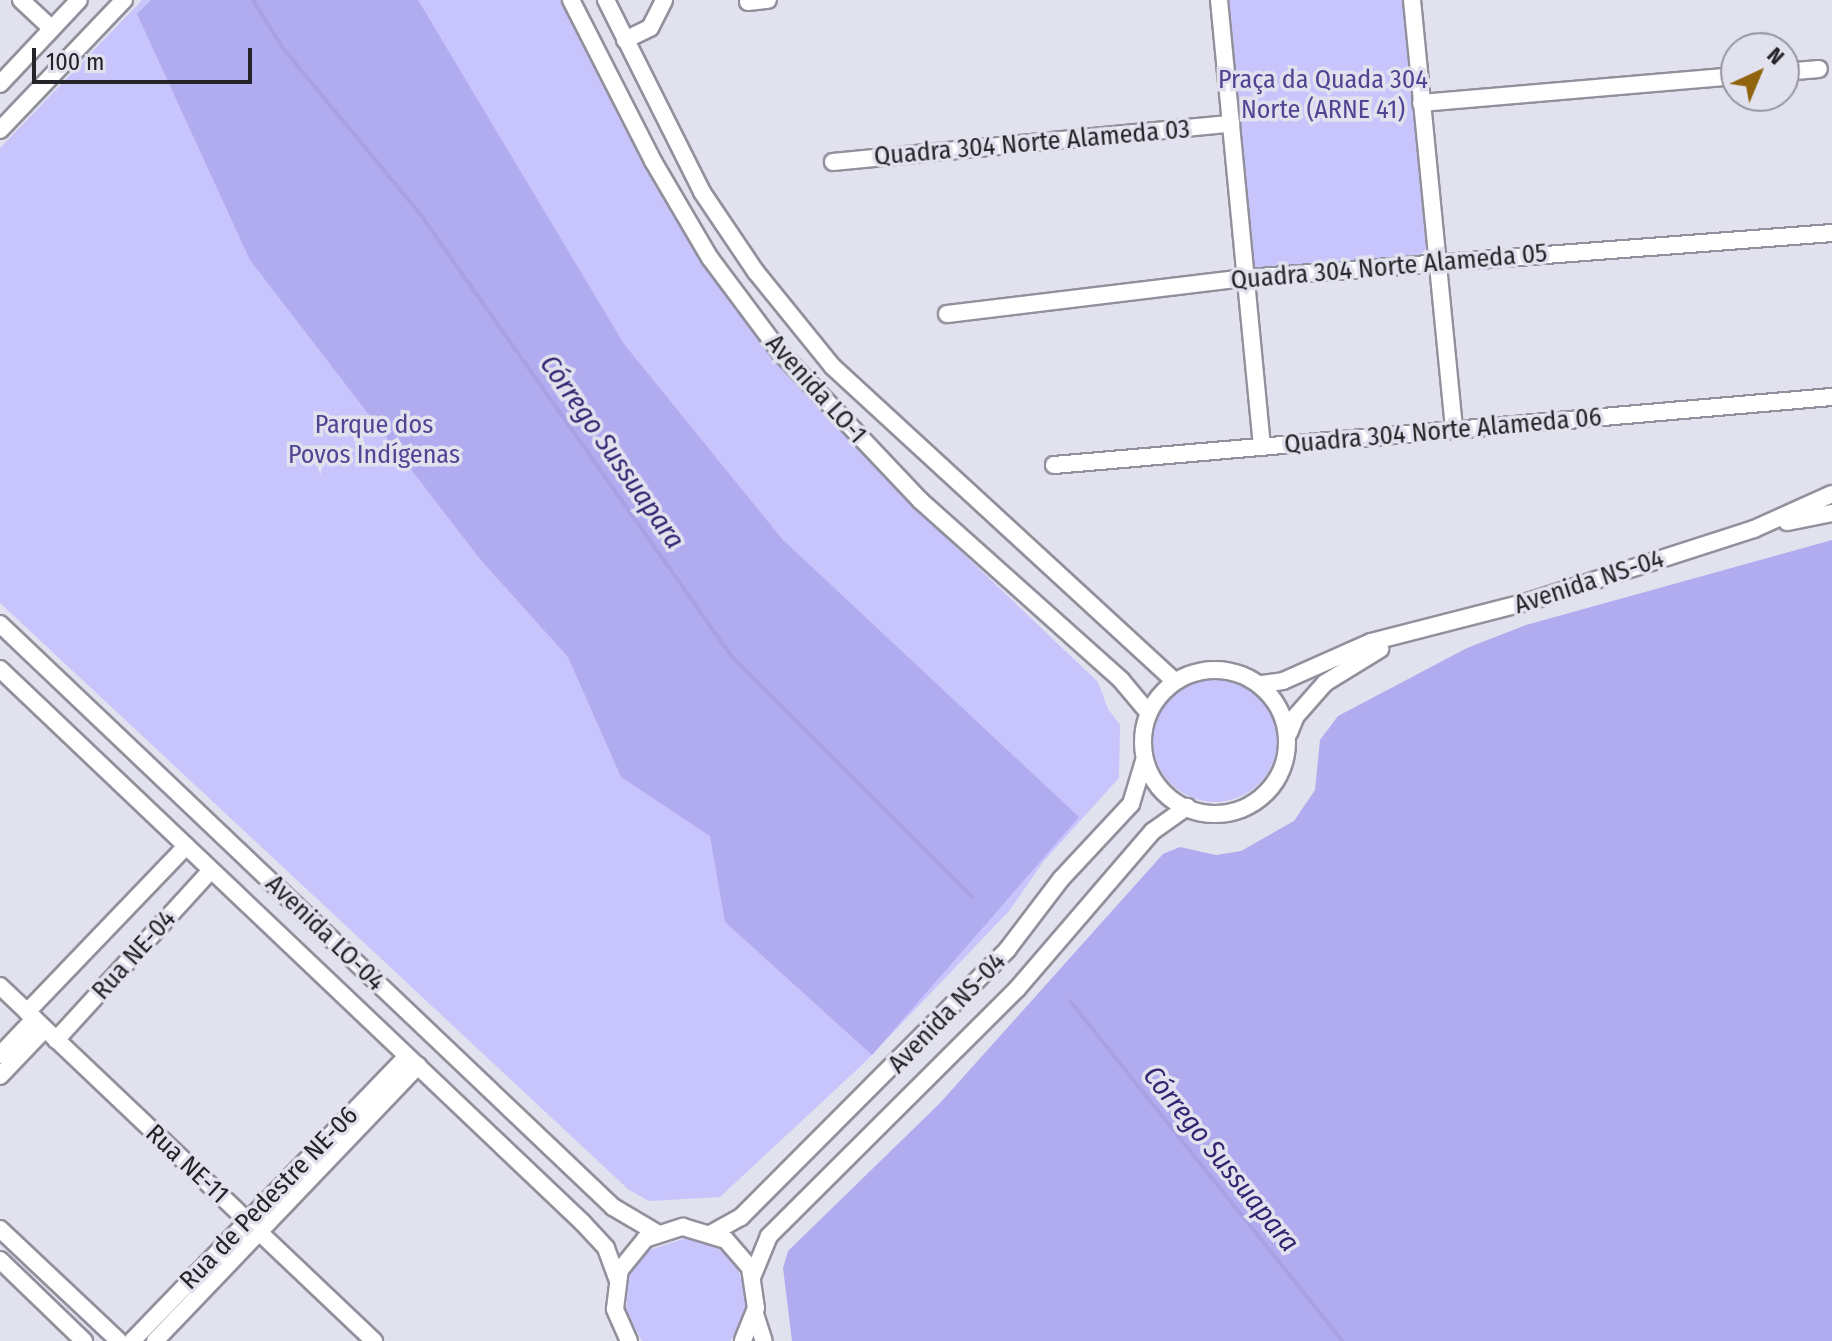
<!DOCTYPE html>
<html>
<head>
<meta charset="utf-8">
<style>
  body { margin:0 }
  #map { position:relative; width:1832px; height:1341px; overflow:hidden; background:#e2e2ef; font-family:"Fira Sans Condensed",sans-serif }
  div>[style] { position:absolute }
  .green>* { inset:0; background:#c8c4fc }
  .round { border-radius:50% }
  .forest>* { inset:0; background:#b1acef }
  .stream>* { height:4px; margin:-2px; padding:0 2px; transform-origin:2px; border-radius:2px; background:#a8a2e4 }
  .roads { filter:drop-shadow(2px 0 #91909c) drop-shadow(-2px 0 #91909c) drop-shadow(0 2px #91909c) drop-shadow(0 -2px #91909c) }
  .minor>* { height:16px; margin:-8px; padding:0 8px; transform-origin:8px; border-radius:8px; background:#fff }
  .minor>.ring { margin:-8px; padding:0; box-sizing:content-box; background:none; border:16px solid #fff; border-radius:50% }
  span { translate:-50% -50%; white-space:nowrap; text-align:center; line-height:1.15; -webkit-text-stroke:7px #e2e2ef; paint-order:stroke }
  .park-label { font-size:26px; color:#514493 }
  .street-label { font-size:26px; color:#242428 }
  .water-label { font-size:28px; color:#352470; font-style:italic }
  .north { position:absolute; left:1720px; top:32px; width:80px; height:80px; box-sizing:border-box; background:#e2e2ef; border:2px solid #96969f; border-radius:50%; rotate:44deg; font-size:22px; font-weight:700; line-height:32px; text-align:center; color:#242428 }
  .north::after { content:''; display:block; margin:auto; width:28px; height:36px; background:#8f640c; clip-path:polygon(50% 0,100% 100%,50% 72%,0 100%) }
  .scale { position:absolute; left:32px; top:48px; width:220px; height:36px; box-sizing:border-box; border:4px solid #242428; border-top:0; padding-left:10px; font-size:24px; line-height:28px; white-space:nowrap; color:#242428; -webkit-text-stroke:6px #e2e2ef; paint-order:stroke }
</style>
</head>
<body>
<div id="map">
  <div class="green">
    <div style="clip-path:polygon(142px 0,560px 0,707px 271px,778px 361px,909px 502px,1098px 682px,1108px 709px,1120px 725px,1119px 778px,1043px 862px,1010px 910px,865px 1062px,720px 1197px,649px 1201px,629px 1190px,0 603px,0 148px)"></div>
    <div style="clip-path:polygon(1222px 0,1406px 0,1429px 245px,1423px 252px,1409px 259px,1253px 270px,1248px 259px)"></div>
    <div class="round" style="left:1153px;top:678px;width:124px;height:124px"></div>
    <div style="clip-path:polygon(686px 1238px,717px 1247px,737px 1266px,747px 1297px,742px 1323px,730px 1341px,642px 1341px,626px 1311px,629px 1275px,649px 1250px)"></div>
  </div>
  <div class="forest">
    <div style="clip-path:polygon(151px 0,418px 0,624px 344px,782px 539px,1079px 817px,872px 1055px,725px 922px,710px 836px,621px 777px,568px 657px,480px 559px,250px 260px,137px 14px)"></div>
    <div style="clip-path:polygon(1832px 540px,1832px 1341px,792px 1341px,783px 1268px,788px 1251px,940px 1103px,1163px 854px,1180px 847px,1216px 855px,1241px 851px,1294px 821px,1315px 790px,1320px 740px,1338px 716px,1467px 648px,1526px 625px)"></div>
  </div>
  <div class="stream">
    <div style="left:253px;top:0;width:55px;rotate:58.3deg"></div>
    <div style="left:282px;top:47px;width:217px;rotate:50.4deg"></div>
    <div style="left:420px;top:214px;width:542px;rotate:54.84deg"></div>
    <div style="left:732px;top:657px;width:339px;rotate:45deg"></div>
    <div style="left:1070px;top:1001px;width:435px;rotate:51.3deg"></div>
  </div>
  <div class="roads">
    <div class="minor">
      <div style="left:21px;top:0;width:42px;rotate:43.1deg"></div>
      <div style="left:571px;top:0;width:181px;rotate:63deg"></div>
      <div style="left:653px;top:161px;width:113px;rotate:59.6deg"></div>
      <div style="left:710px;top:258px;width:117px;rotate:53.3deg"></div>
      <div style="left:780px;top:352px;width:205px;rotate:46.6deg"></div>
      <div style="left:921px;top:501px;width:268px;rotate:41.8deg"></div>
      <div style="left:1121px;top:680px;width:40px;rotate:50deg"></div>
      <div style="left:606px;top:0;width:215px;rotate:63.4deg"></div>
      <div style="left:702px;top:192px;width:97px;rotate:56deg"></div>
      <div style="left:756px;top:272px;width:121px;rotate:51deg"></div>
      <div style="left:832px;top:366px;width:464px;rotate:42.6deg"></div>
      <div style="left:1219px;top:0;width:449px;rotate:84.5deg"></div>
      <div style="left:1412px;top:0;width:432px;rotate:84.4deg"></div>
      <div style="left:748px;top:2px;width:20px;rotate:-6deg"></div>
      <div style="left:625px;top:40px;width:28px;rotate:-26deg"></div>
      <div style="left:650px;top:28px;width:31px;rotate:-63deg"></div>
      <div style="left:1784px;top:72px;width:35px;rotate:-5deg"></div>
      <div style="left:0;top:84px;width:115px;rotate:-46.8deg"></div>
      <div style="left:1421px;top:103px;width:316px;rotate:-4.9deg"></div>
      <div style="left:0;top:130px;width:180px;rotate:-46.4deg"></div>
      <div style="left:833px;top:162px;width:400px;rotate:-5.5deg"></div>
      <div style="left:947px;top:314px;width:301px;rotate:-6.9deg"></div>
      <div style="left:1246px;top:278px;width:588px;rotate:-4.39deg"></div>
      <div style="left:1054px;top:465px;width:781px;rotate:-5deg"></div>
      <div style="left:1787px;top:522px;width:46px;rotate:-11.3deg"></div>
      <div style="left:0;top:624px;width:846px;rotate:43.56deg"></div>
      <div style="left:613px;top:1207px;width:51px;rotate:30.6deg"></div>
      <div style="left:0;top:669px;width:803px;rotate:43.54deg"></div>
      <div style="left:582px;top:1222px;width:35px;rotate:47deg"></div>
      <div style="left:606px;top:1248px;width:32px;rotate:70deg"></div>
      <div class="ring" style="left:1143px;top:670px;width:128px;height:128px"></div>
      <div style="left:1262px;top:684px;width:21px;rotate:-8deg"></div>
      <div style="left:1283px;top:681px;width:96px;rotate:-23.9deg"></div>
      <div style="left:1371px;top:642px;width:165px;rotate:-14.4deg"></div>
      <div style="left:1531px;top:601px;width:234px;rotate:-17.9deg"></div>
      <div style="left:1754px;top:529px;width:85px;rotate:-24.2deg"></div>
      <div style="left:1289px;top:733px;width:18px;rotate:-68deg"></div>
      <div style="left:1296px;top:716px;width:44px;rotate:-48.7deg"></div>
      <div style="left:1325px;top:683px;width:65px;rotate:-31.7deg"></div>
      <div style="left:0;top:986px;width:516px;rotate:43.51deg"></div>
      <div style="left:27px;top:1012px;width:230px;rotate:-46.2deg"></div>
      <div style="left:56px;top:1040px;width:230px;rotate:-47.6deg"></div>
      <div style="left:0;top:1055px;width:50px;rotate:-46.6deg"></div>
      <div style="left:0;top:1076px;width:64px;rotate:-46.3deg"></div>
      <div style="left:0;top:1229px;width:163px;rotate:43.3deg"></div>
      <div style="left:712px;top:1233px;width:33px;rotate:-29deg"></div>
      <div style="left:741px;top:1217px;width:377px;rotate:-45.1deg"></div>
      <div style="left:1007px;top:950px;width:89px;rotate:-52.7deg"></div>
      <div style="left:1061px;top:879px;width:103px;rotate:-47deg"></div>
      <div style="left:1131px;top:804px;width:45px;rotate:-73.2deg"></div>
      <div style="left:0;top:1260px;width:117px;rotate:44deg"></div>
      <div style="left:753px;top:1275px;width:42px;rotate:-67.7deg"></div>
      <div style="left:769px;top:1236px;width:350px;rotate:-44.9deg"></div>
      <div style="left:1017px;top:989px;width:208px;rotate:-49.3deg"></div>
      <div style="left:1153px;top:831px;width:42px;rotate:-35.2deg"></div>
      <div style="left:755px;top:1314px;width:28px;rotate:72deg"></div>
      <div style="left:132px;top:1341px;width:396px;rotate:-46deg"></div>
      <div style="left:155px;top:1341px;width:381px;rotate:-46.3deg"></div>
      <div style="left:629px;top:1341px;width:35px;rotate:-114deg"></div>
      <div style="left:615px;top:1309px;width:39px;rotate:-83deg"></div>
      <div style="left:620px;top:1270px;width:40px;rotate:-51deg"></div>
      <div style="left:645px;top:1239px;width:40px;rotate:-18deg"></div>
      <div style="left:683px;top:1227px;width:45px;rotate:16.8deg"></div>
      <div style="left:726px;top:1240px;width:37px;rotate:49deg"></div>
      <div style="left:750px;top:1268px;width:40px;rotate:81.5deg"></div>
      <div style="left:756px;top:1308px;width:35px;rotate:112deg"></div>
    </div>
  </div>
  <div class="park-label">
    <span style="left:1323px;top:95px">Praça da Quada 304<br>Norte (ARNE 41)</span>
    <span style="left:374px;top:440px">Parque dos<br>Povos Indígenas</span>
  </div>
  <div class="street-label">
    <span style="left:1032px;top:143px;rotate:-5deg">Quadra 304 Norte Alameda 03</span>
    <span style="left:1389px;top:267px;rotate:-5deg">Quadra 304 Norte Alameda 05</span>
    <span style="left:816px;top:389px;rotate:48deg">Avenida LO-1</span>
    <span style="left:1443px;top:431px;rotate:-5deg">Quadra 304 Norte Alameda 06</span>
    <span style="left:1589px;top:582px;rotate:-18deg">Avenida NS-04</span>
    <span style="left:325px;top:933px;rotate:44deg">Avenida LO-04</span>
    <span style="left:134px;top:955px;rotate:-48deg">Rua NE-04</span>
    <span style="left:947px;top:1013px;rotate:-46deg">Avenida NS-04</span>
    <span style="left:187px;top:1164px;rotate:43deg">Rua NE-11</span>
    <span style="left:269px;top:1198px;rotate:-46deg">Rua de Pedestre NE-06</span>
  </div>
  <div class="water-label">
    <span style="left:612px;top:452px;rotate:55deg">Córrego Sussuapara</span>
    <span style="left:1221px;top:1159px;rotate:51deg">Córrego Sussuapara</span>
  </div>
  <div class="north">N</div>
  <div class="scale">100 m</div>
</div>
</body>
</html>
